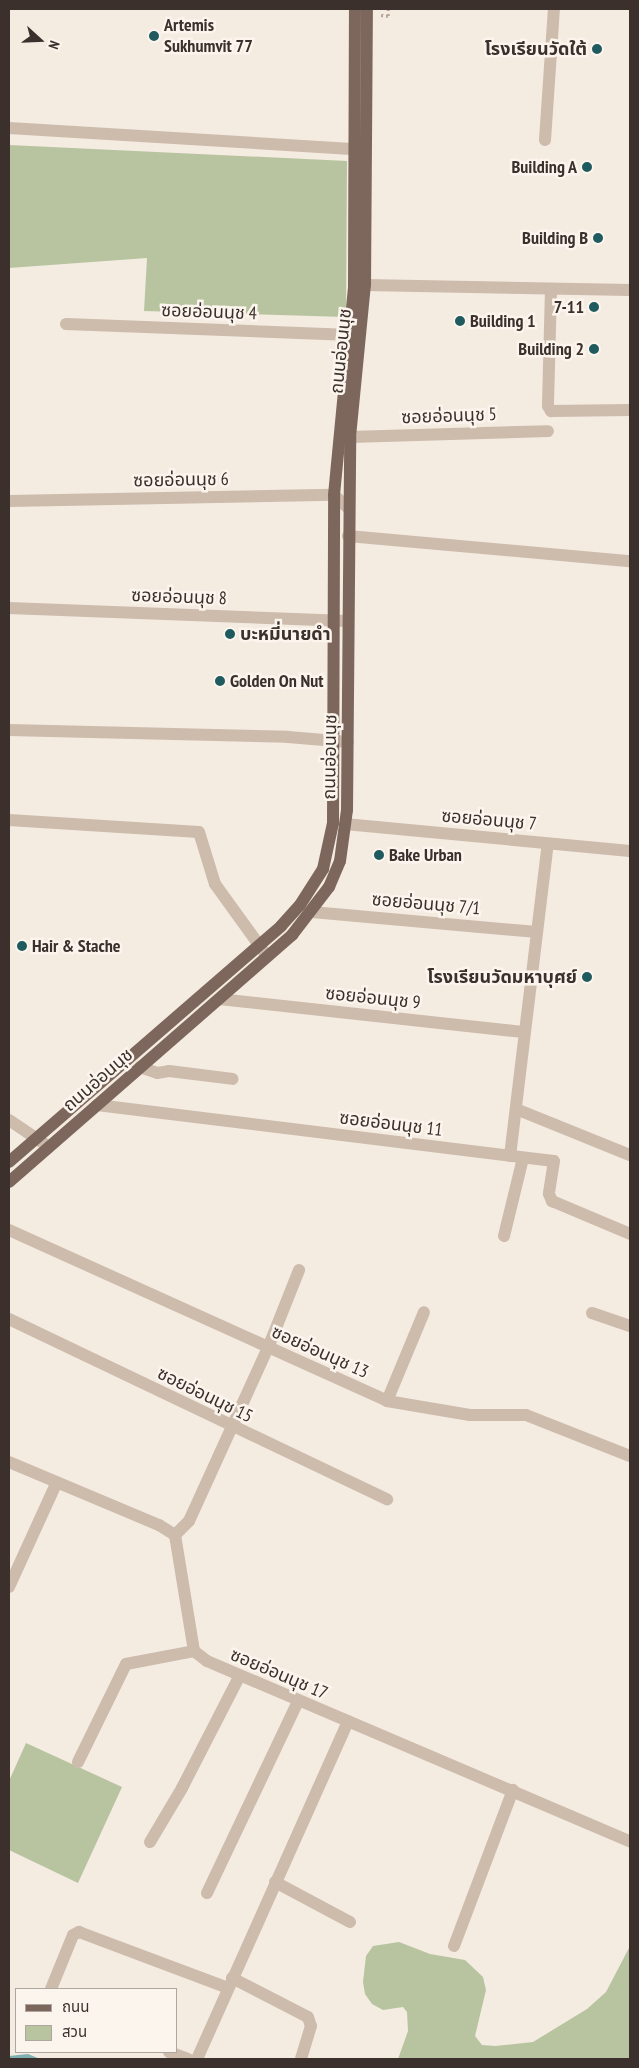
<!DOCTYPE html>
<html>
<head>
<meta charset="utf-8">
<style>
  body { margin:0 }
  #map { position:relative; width:639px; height:2068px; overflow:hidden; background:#f4ebe1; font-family:"PT Sans Narrow","Noto Sans Thai",sans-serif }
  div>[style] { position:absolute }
  .green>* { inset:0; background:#b8c4a0 }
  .water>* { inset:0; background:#7fb0b2 }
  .path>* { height:2.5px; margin-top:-1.25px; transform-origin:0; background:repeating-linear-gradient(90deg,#b9a596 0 2.5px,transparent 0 5px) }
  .minor>* { height:12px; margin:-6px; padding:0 6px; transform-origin:6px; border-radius:6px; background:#cdbbac }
  .major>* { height:12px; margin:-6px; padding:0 6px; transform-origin:6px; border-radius:6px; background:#7d675c }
  .dots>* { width:14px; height:14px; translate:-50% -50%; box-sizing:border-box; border:2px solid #fbf5ee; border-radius:50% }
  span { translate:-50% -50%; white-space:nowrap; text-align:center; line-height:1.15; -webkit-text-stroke:5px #fbf5ee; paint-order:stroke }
  .poi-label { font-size:18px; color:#3b302b; font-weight:700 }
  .left { translate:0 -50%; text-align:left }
  .right { translate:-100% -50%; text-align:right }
  .street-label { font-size:18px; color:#3b302b }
  .frame { position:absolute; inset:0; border:10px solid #3b302b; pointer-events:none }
  .legend { position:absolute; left:15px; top:1988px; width:162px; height:65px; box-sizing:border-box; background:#fbf5ee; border:1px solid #aea6a0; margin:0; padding:6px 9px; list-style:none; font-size:15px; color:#3b302b }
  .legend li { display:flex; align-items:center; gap:10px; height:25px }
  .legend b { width:25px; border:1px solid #aea6a0 }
  .north { position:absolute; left:15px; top:15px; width:50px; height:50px; -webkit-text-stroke:4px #fbf5ee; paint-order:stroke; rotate:110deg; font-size:14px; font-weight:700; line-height:20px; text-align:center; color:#3b302b }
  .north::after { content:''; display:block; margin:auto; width:18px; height:22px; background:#3b302b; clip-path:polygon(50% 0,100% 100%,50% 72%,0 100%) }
</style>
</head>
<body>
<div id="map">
  <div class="green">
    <div style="clip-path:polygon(9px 145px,347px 161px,346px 317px,144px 311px,147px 258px,9px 268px)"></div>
    <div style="clip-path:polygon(26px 1743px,122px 1787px,78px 1883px,9px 1850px,9px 1781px)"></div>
    <div style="clip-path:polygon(399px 1942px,430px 1954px,465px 1960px,483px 1977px,486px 1990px,475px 2036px,482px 2045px,495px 2046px,533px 2042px,587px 2009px,606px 1992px,630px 1946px,630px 2059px,398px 2059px,408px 2031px,407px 2012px,403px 2007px,383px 2010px,372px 2004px,365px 1994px,363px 1982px,366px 1956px,373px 1946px)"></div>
  </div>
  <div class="water">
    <div style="clip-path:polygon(28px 2054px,40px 2059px,9px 2059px,9px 2056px)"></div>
  </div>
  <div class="path">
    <div style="left:381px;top:15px;width:7px;rotate:8deg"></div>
    <div style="left:388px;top:16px;width:7px;rotate:-90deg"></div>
    <div style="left:21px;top:2059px;width:6px"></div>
  </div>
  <div class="minor">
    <div style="left:9px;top:128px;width:347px;rotate:3.5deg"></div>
    <div style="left:545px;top:140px;width:131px;rotate:-86.1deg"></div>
    <div style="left:365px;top:285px;width:265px;rotate:1.1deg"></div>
    <div style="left:551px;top:289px;width:117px;rotate:91.5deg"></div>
    <div style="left:548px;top:406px;width:6px;rotate:59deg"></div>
    <div style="left:551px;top:411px;width:79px;rotate:-0.7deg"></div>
    <div style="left:66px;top:324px;width:285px;rotate:2.2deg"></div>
    <div style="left:350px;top:437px;width:198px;rotate:-1.7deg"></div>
    <div style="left:9px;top:501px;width:325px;rotate:-1.1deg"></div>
    <div style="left:334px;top:495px;width:19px;rotate:43deg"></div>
    <div style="left:348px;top:536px;width:283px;rotate:5.1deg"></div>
    <div style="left:9px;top:608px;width:338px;rotate:2.2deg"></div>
    <div style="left:9px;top:730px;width:279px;rotate:1.4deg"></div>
    <div style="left:288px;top:737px;width:60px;rotate:4.8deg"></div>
    <div style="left:9px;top:820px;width:190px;rotate:3.6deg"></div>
    <div style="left:199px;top:832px;width:54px;rotate:72.9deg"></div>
    <div style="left:215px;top:884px;width:89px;rotate:54.2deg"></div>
    <div style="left:345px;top:824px;width:286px;rotate:5.4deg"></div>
    <div style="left:312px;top:912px;width:226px;rotate:5.1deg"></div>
    <div style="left:219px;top:999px;width:307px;rotate:6.2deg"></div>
    <div style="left:140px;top:1067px;width:18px;rotate:19deg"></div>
    <div style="left:157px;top:1073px;width:12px;rotate:-9deg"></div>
    <div style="left:169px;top:1071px;width:64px;rotate:7.1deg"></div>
    <div style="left:97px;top:1105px;width:460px;rotate:7deg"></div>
    <div style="left:554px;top:1161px;width:33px;rotate:99deg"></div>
    <div style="left:549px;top:1194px;width:8px;rotate:67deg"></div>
    <div style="left:552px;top:1201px;width:85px;rotate:22.9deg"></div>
    <div style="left:516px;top:1109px;width:123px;rotate:22deg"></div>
    <div style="left:9px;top:1120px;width:48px;rotate:34deg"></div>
    <div style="left:510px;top:1156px;width:314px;rotate:-83.1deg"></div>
    <div style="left:9px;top:1230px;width:415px;rotate:24.3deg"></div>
    <div style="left:387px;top:1401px;width:84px;rotate:9.6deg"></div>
    <div style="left:470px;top:1415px;width:56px"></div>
    <div style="left:526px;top:1415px;width:112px;rotate:21.5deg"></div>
    <div style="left:504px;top:1236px;width:80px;rotate:-76.3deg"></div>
    <div style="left:592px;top:1313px;width:40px;rotate:18.9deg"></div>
    <div style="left:9px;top:1319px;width:419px;rotate:25.5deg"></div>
    <div style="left:387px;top:1401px;width:96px;rotate:-67.4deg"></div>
    <div style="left:9px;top:1462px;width:163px;rotate:22.8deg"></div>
    <div style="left:159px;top:1525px;width:19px;rotate:32deg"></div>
    <div style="left:175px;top:1535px;width:118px;rotate:80.7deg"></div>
    <div style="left:194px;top:1651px;width:16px;rotate:38deg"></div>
    <div style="left:207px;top:1661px;width:460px;rotate:23.1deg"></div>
    <div style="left:175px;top:1535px;width:20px;rotate:-45deg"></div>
    <div style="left:189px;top:1521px;width:190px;rotate:-65.5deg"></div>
    <div style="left:268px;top:1348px;width:84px;rotate:-68.3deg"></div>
    <div style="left:9px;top:1587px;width:113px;rotate:-65.5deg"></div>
    <div style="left:78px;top:1762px;width:109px;rotate:-63.9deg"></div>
    <div style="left:126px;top:1664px;width:69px;rotate:-10.8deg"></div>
    <div style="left:150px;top:1842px;width:63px;rotate:-59.3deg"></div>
    <div style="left:182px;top:1788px;width:125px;rotate:-62.8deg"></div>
    <div style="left:275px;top:1882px;width:85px;rotate:28.1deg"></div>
    <div style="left:207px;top:1893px;width:212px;rotate:-64.6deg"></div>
    <div style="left:454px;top:1946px;width:167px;rotate:-69.3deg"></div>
    <div style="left:232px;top:1978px;width:85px;rotate:27.2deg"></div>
    <div style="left:308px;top:2017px;width:9px;rotate:72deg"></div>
    <div style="left:311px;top:2026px;width:34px;rotate:107deg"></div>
    <div style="left:51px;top:1989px;width:58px;rotate:-67.8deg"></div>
    <div style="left:73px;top:1935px;width:7px;rotate:-27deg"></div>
    <div style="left:79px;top:1932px;width:159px;rotate:20.6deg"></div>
    <div style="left:169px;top:2052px;width:20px;rotate:20deg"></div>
    <div style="left:197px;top:2059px;width:370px;rotate:-65.9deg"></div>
  </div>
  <div class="major">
    <div style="left:9px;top:1162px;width:360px;rotate:-40.9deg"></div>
    <div style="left:281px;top:926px;width:28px;rotate:-48deg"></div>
    <div style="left:300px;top:905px;width:43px;rotate:-57.4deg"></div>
    <div style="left:323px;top:869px;width:47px;rotate:-77.7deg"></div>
    <div style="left:333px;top:823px;width:328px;rotate:-89.8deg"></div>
    <div style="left:334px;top:495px;width:210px;rotate:-84.5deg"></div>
    <div style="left:354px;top:286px;width:277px;rotate:-89.8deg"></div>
    <div style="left:9px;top:1182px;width:376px;rotate:-41.1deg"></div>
    <div style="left:292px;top:935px;width:61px;rotate:-52.4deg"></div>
    <div style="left:329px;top:887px;width:28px;rotate:-67deg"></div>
    <div style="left:340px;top:861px;width:51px;rotate:-82.2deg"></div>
    <div style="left:347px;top:810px;width:373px;rotate:-89.5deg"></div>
    <div style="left:350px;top:437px;width:153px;rotate:-84.4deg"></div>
    <div style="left:365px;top:285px;width:276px;rotate:-89.6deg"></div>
  </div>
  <div class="dots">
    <div style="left:154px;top:36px;background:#1f5a5e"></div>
    <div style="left:597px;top:49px;background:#1f5a5e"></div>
    <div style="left:587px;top:167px;background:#1f5a5e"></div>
    <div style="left:598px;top:238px;background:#1f5a5e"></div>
    <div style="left:594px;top:307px;background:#1f5a5e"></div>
    <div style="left:460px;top:321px;background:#1f5a5e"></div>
    <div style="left:594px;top:349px;background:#1f5a5e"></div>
    <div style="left:230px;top:634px;background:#1f5a5e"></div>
    <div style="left:220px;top:681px;background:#1f5a5e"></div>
    <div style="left:379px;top:855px;background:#1f5a5e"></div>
    <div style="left:22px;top:946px;background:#1f5a5e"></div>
    <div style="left:587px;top:977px;background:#1f5a5e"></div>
  </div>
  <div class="poi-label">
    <span class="left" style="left:164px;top:36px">Artemis<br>Sukhumvit 77</span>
    <span class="right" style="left:587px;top:49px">โรงเรียนวัดใต้</span>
    <span class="right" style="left:577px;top:167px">Building A</span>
    <span class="right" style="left:588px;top:238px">Building B</span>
    <span class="right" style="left:584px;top:307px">7-11</span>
    <span class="left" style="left:470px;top:321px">Building 1</span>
    <span class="right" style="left:584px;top:349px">Building 2</span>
    <span class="left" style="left:240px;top:634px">บะหมี่นายดำ</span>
    <span class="left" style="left:230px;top:681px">Golden On Nut</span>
    <span class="left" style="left:389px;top:855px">Bake Urban</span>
    <span class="left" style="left:32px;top:946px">Hair &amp; Stache</span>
    <span class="right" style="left:577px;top:977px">โรงเรียนวัดมหาบุศย์</span>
  </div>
  <div class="street-label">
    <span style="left:209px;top:312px;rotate:2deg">ซอยอ่อนนุช 4</span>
    <span style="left:341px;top:351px;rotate:-84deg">ถนนอ่อนนุช</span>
    <span style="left:449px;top:416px;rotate:-2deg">ซอยอ่อนนุช 5</span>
    <span style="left:181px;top:480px;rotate:-1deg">ซอยอ่อนนุช 6</span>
    <span style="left:179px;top:597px;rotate:2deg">ซอยอ่อนนุช 8</span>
    <span style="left:330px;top:757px;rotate:-89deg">ถนนอ่อนนุช</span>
    <span style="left:489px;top:820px;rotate:5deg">ซอยอ่อนนุช 7</span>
    <span style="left:426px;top:904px;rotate:5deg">ซอยอ่อนนุช 7/1</span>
    <span style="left:373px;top:998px;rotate:6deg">ซอยอ่อนนุช 9</span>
    <span style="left:98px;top:1080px;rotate:-41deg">ถนนอ่อนนุช</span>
    <span style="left:391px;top:1124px;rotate:7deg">ซอยอ่อนนุช 11</span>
    <span style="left:320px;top:1352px;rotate:24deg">ซอยอ่อนนุช 13</span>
    <span style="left:205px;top:1395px;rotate:26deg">ซอยอ่อนนุช 15</span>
    <span style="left:279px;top:1674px;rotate:23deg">ซอยอ่อนนุช 17</span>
  </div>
  <div class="frame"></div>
  <ul class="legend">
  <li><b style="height:6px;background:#7d675c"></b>ถนน</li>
  <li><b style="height:14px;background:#b8c4a0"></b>สวน</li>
  </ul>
  <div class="north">N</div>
</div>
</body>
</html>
